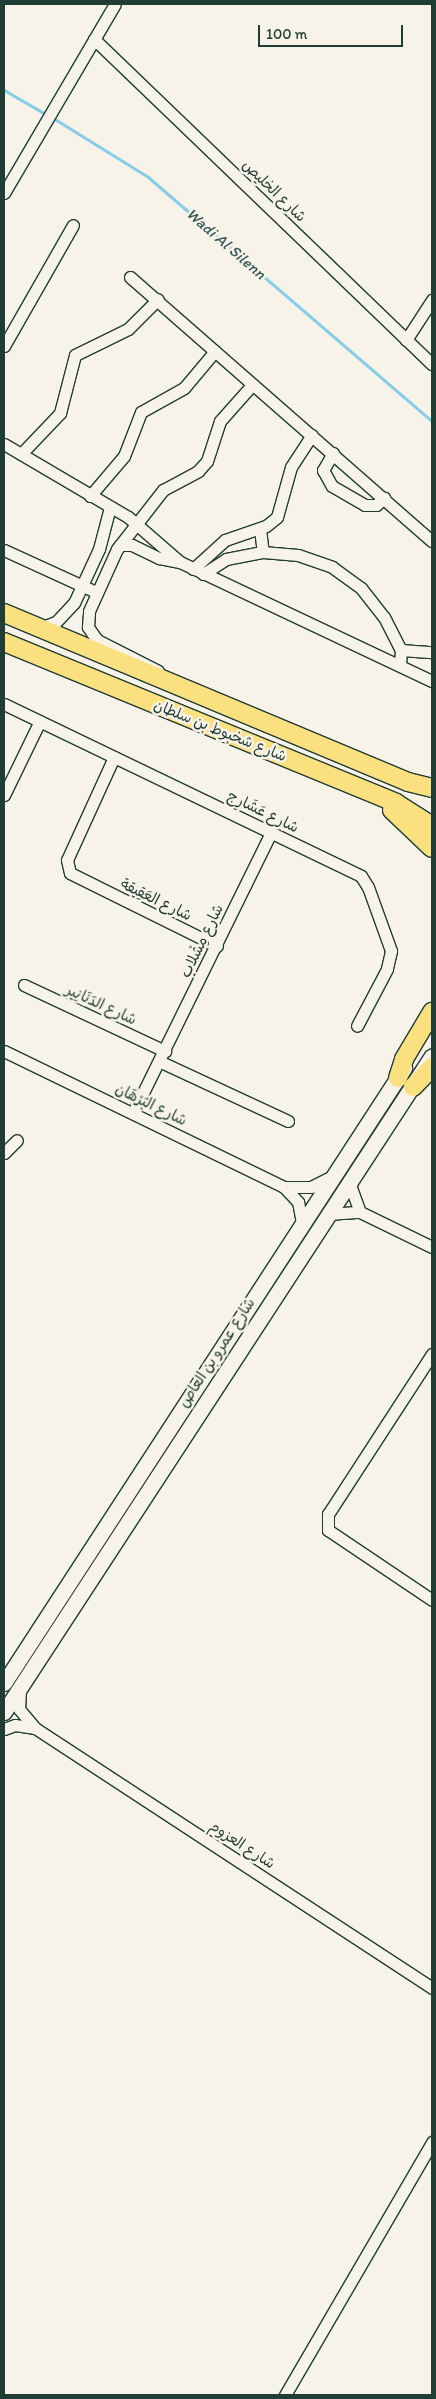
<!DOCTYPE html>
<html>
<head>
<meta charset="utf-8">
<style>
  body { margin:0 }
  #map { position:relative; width:436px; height:2399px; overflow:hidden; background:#f7f3e8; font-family:Itim,"Playpen Sans Arabic",sans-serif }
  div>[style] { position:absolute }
  .stream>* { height:3px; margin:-1.5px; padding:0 1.5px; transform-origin:1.5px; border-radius:1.5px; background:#87cde9 }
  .roads { filter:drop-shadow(1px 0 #1f3d34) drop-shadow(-1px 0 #1f3d34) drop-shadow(0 1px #1f3d34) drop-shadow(0 -1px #1f3d34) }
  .street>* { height:11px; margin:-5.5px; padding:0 5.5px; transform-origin:5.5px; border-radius:5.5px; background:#f7f3e8 }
  .secondary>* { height:15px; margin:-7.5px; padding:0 7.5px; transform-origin:7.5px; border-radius:7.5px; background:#f7f3e8 }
  .primary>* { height:18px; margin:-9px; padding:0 9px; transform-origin:9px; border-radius:9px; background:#fbe080 }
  span { translate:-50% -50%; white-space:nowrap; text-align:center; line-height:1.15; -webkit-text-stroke:5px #f7f3e8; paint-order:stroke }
  .street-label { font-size:15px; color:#1f3d34 }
  .water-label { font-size:16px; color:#345a58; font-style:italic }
  .frame { position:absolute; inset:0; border:5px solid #1f3d34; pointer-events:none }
  .scale { position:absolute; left:258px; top:25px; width:145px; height:22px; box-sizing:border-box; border:2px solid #1f3d34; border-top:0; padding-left:6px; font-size:15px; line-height:18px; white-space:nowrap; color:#1f3d34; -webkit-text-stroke:4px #f7f3e8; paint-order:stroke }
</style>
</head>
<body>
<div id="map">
  <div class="stream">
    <div style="left:4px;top:90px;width:50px;rotate:30.2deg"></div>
    <div style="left:53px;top:118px;width:112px;rotate:31.8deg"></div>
    <div style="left:148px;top:177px;width:374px;rotate:40.7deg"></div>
  </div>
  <div class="roads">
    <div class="street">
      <div style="left:94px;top:39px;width:469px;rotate:43.9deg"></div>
      <div style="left:4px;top:193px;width:219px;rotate:-59.6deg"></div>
      <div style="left:130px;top:277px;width:401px;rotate:41.2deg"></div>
      <div style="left:406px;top:340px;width:48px;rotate:-57deg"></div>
      <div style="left:4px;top:346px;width:139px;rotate:-60.3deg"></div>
      <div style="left:4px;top:444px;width:144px;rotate:30.5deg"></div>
      <div style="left:128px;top:517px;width:69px;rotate:40.9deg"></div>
      <div style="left:180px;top:562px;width:279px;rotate:25.3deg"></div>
      <div style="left:333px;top:453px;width:20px;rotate:120deg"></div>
      <div style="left:323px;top:470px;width:18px;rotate:61deg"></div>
      <div style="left:332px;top:486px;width:38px;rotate:30deg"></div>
      <div style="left:365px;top:505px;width:11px"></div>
      <div style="left:376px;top:505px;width:11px;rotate:-41deg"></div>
      <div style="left:21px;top:454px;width:57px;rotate:-46.4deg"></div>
      <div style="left:60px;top:413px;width:60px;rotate:-75.5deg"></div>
      <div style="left:75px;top:355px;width:59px;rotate:-26.1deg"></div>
      <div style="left:128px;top:329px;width:42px;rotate:-45deg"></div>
      <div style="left:90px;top:496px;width:52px;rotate:-49.6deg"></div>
      <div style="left:124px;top:456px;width:47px;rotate:-68.9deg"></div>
      <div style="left:141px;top:412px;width:49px;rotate:-29.2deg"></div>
      <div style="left:184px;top:388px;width:48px;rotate:-50deg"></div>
      <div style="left:260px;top:529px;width:23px;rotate:83deg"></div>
      <div style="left:120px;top:545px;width:12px"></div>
      <div style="left:132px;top:545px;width:30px;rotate:26deg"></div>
      <div style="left:159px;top:558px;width:21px;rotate:11deg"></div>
      <div style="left:4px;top:550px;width:101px;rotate:24.5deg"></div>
      <div style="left:193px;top:569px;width:43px;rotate:-42.2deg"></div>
      <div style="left:225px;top:540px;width:43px;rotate:-18.9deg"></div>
      <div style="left:266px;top:526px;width:14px;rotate:-39deg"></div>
      <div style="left:277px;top:517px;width:52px;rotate:-74.4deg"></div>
      <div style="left:291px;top:467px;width:38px;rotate:-57deg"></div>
      <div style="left:203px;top:574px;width:27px;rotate:-33deg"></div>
      <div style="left:226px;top:559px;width:38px;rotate:-11deg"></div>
      <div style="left:263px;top:552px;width:35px;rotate:5deg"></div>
      <div style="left:298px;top:555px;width:36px;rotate:19deg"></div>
      <div style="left:332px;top:567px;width:36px;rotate:36deg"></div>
      <div style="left:361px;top:588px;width:37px;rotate:52deg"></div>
      <div style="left:384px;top:617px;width:37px;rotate:63deg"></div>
      <div style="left:401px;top:650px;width:14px;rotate:94deg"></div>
      <div style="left:40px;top:628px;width:17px;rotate:-21deg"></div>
      <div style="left:56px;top:622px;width:26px;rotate:-47deg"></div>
      <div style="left:74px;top:603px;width:60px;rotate:-65.2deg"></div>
      <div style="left:99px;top:549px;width:43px;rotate:-75.3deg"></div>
      <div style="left:401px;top:650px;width:31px;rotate:4deg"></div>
      <div style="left:158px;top:671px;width:68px;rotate:-153.1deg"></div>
      <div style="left:97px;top:640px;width:16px;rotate:-125deg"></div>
      <div style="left:88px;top:627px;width:16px;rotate:-86deg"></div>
      <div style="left:89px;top:611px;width:68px;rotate:-65.7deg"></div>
      <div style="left:117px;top:549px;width:75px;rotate:-52.1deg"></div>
      <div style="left:163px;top:490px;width:40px;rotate:-28deg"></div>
      <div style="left:198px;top:471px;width:13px;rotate:-48deg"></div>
      <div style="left:207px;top:461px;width:42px;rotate:-72deg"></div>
      <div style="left:220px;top:421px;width:48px;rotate:-48.4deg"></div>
      <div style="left:4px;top:704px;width:396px;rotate:25.7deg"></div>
      <div style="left:361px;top:876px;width:13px;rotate:58deg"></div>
      <div style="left:368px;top:887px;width:68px;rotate:70.2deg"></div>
      <div style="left:391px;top:951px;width:18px;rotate:103deg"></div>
      <div style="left:387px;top:969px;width:64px;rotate:117.8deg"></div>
      <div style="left:114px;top:757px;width:113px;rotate:114.5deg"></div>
      <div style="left:67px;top:860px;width:13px;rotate:77deg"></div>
      <div style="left:70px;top:873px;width:164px;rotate:26.4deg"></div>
      <div style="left:4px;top:795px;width:82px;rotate:-64.1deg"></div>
      <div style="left:24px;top:985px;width:156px;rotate:25.1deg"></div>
      <div style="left:4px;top:1051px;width:311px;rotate:25.9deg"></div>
      <div style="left:284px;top:1187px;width:27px"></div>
      <div style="left:311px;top:1187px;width:25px;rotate:-27deg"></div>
      <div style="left:161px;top:1062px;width:140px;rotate:24.9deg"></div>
      <div style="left:133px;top:1113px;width:313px;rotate:-63.8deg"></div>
      <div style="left:4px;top:1153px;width:18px;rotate:-45deg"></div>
      <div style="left:349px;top:1182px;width:32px;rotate:70deg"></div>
      <div style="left:284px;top:1187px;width:21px;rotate:47deg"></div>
      <div style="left:298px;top:1202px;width:20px;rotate:79deg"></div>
      <div style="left:328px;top:1214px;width:32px;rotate:-4deg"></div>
      <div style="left:360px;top:1212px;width:80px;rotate:25.9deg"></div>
      <div style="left:432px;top:1354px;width:191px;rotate:123deg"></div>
      <div style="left:328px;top:1514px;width:16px;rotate:90deg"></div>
      <div style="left:328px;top:1530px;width:125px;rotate:33.9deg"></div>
      <div style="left:20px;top:1691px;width:18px;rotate:93deg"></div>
      <div style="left:19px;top:1709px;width:25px;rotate:50deg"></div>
      <div style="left:35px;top:1728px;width:475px;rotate:33.2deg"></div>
      <div style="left:4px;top:1729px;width:12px;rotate:-20deg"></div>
      <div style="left:15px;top:1725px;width:20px;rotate:9deg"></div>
      <div style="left:285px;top:2395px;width:293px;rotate:-59.8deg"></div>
    </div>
    <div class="secondary">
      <div style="left:4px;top:1683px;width:734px;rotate:-56.96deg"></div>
      <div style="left:4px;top:1712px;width:783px;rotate:-56.88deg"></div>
    </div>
    <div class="primary">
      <div style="left:4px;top:613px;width:438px;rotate:22.7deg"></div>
      <div style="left:408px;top:782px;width:25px;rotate:14deg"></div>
      <div style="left:4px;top:642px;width:424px;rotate:22.3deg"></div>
      <div style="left:396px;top:803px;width:43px;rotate:32.6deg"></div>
      <div style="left:392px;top:810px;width:55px;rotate:43.5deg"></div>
      <div style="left:398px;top:1078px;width:20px;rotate:-72deg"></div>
      <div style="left:404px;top:1059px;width:55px;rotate:-59.2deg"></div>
      <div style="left:413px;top:1087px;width:28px;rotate:-46deg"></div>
    </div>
  </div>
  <div class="street-label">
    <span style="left:274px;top:191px;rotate:44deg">شارع الخليص</span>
    <span style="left:220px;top:731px;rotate:22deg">شارع شخبوط بن سلطان</span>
    <span style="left:263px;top:812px;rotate:26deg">شارع عَشَارِج</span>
    <span style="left:156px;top:900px;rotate:26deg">شارع العَقِيقة</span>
    <span style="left:202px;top:941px;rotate:-64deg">شارع مِشْلاب</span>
    <span style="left:101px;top:1005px;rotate:25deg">شارع الدَنَانِير</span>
    <span style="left:151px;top:1105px;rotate:26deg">شارع البُرْهَان</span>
    <span style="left:217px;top:1353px;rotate:-57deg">شارع عمرو بن العاص</span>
    <span style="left:242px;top:1845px;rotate:33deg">شارع العزوم</span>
  </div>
  <div class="water-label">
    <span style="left:226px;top:244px;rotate:41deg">Wadi Al Silenn</span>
  </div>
  <div class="frame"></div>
  <div class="scale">100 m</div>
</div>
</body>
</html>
